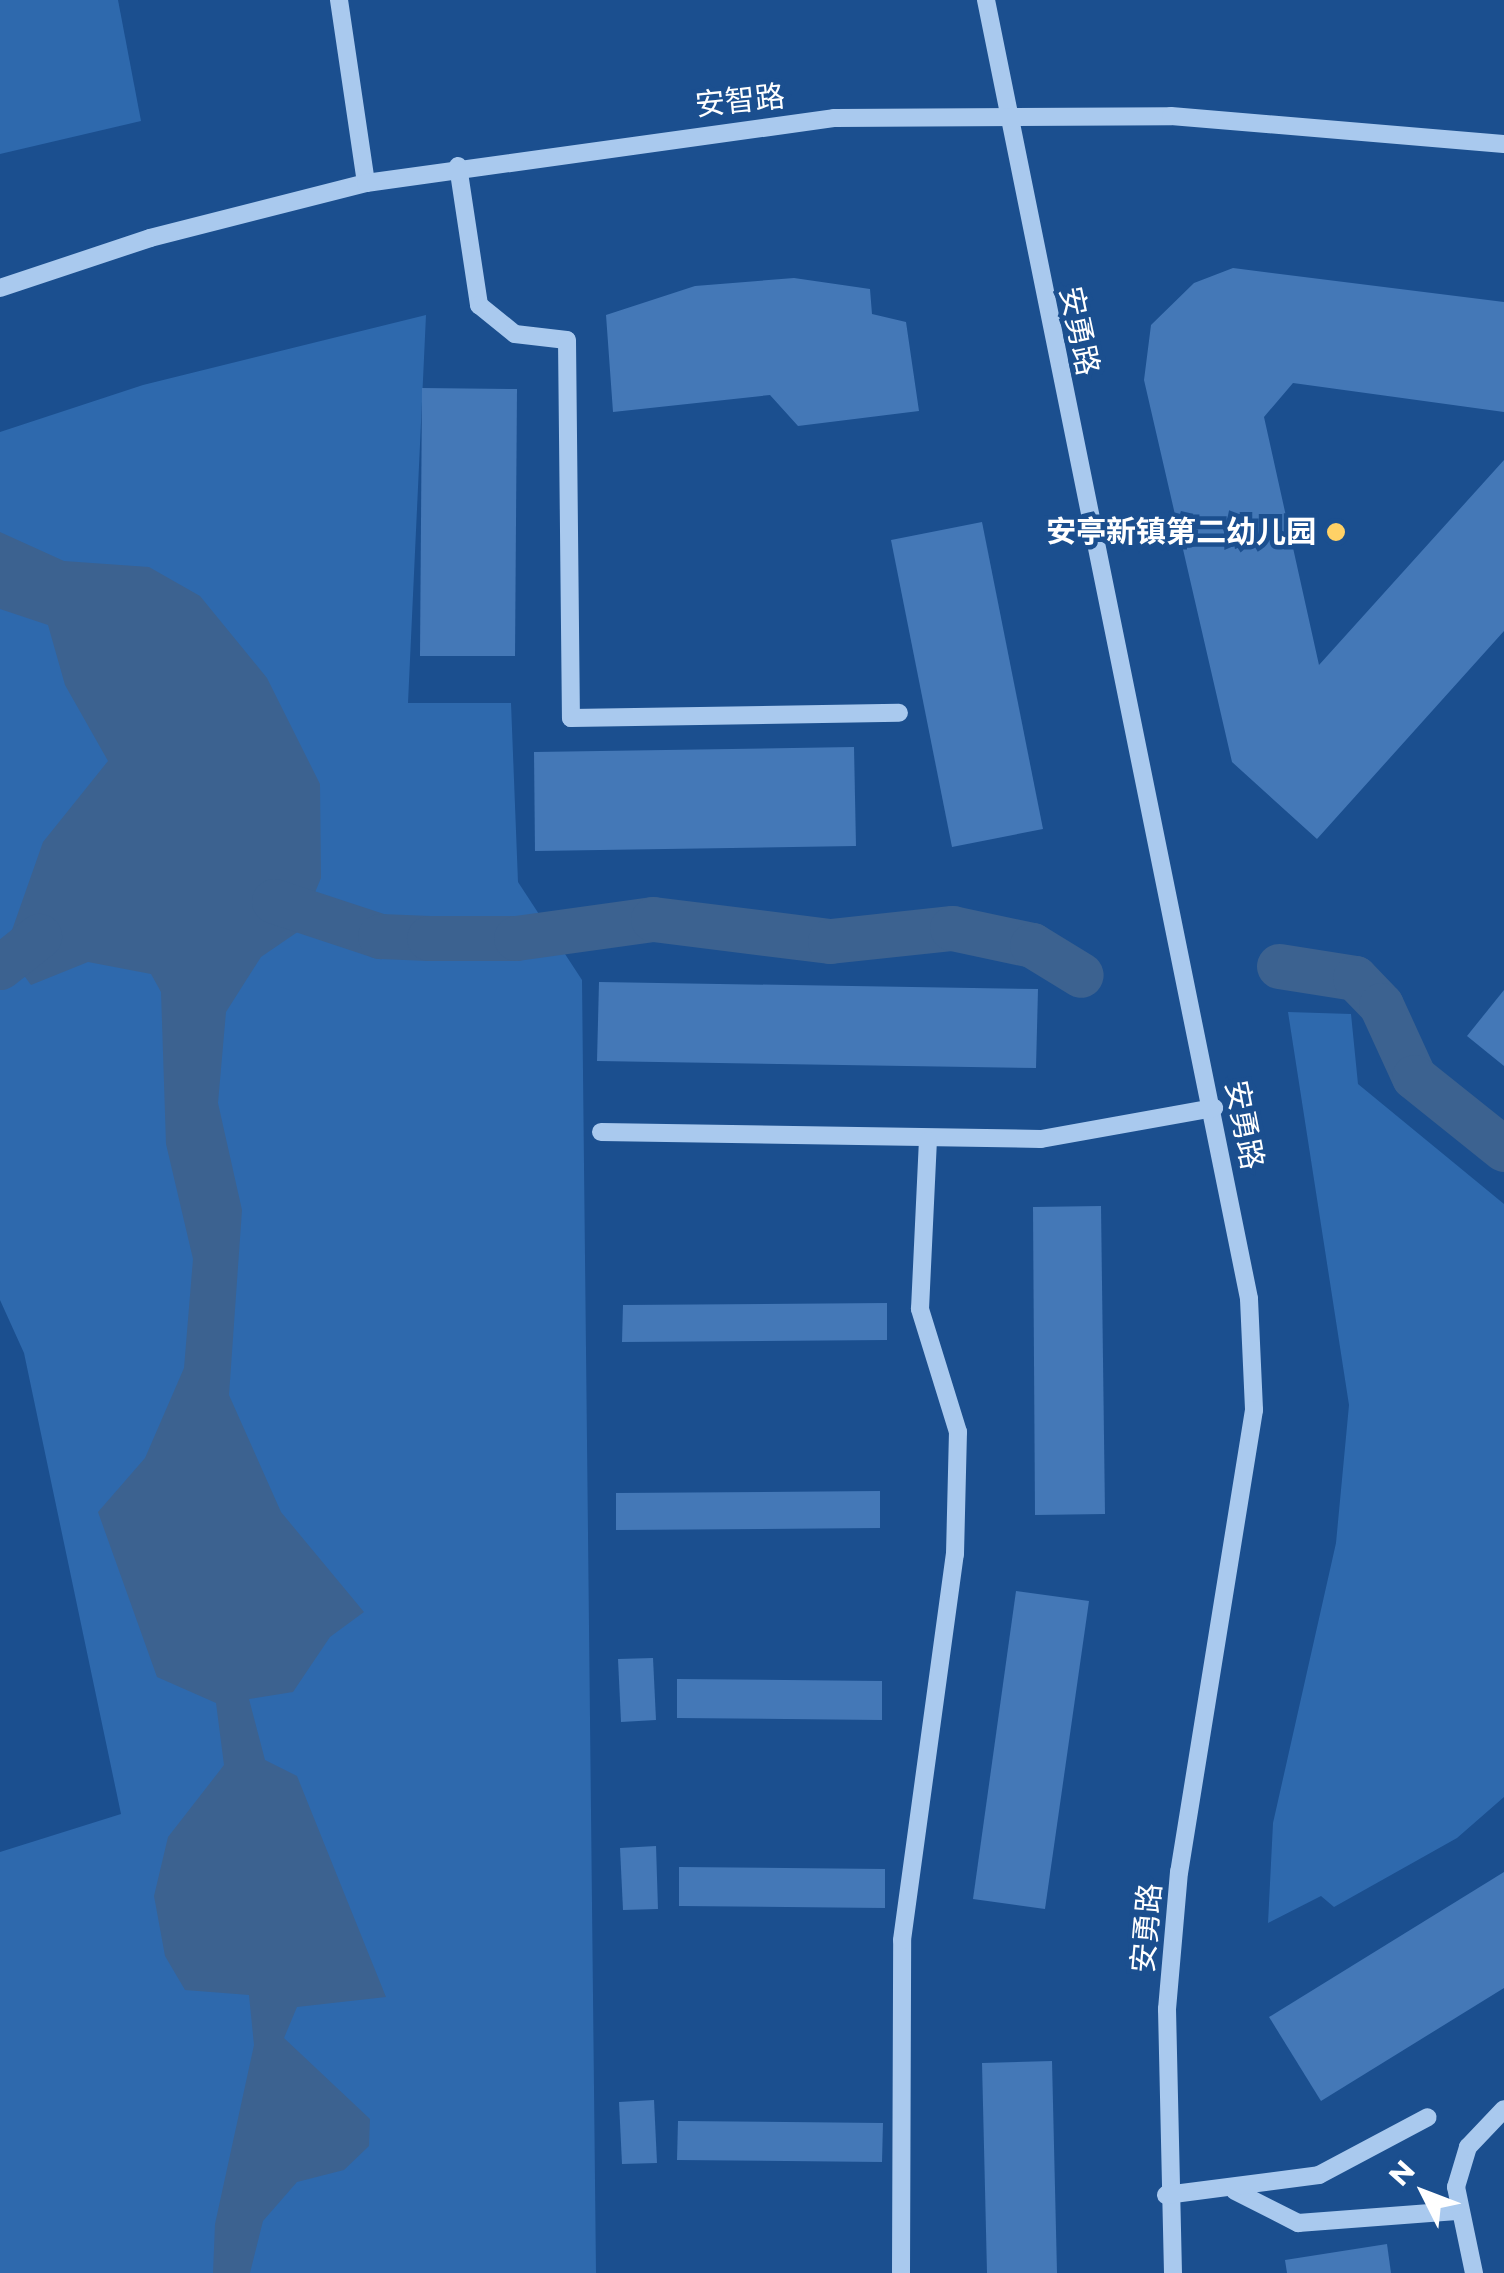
<!DOCTYPE html>
<html>
<head>
<meta charset="utf-8">
<style>
  body { margin:0 }
  #map { position:relative; width:1504px; height:2273px; overflow:hidden; background:#1b4f8f; font-family:Montserrat,"Noto Sans SC",sans-serif }
  div>[style] { position:absolute }
  .green>* { inset:0; background:#2e69ad }
  .water>* { inset:0; background:#3c6290 }
  .canal>* { height:45px; margin:-22.5px; padding:0 22.5px; transform-origin:22.5px; border-radius:22.5px; background:#3c6290 }
  .building>* { inset:0; background:#4478b7 }
  .minor>* { height:18px; margin:-9px; padding:0 9px; transform-origin:9px; border-radius:9px; background:#a9c9ee }
  .dots>* { width:28px; height:28px; translate:-50% -50%; box-sizing:border-box; border:5px solid #1b4f8f; border-radius:50% }
  span { translate:-50% -50%; white-space:nowrap; text-align:center; line-height:1.15; -webkit-text-stroke:9px #1b4f8f; paint-order:stroke }
  .street-label { font-size:30px; color:#fff }
  .poi-label { font-size:30px; color:#fff; font-weight:700 }
  .right { translate:-100% -50%; text-align:right }
  .north { position:absolute; left:1374px; top:2143px; width:100px; height:100px; -webkit-text-stroke:8px #1b4f8f; paint-order:stroke; rotate:312deg; font-size:28px; font-weight:700; line-height:40px; text-align:center; color:#fff }
  .north::after { content:''; display:block; margin:auto; width:35px; height:45px; background:#fff; clip-path:polygon(50% 0,100% 100%,50% 72%,0 100%) }
</style>
</head>
<body>
<div id="map">
  <div class="green">
    <div style="clip-path:polygon(0 0,118px 0,141px 121px,0 154px)"></div>
    <div style="clip-path:polygon(426px 315px,408px 703px,511px 703px,518px 882px,582px 980px,596px 2273px,0 2273px,0 1852px,121px 1814px,24px 1353px,0 1300px,0 432px,143px 385px)"></div>
    <div style="clip-path:polygon(1288px 1012px,1351px 1014px,1358px 1084px,1504px 1204px,1504px 1797px,1457px 1838px,1334px 1907px,1321px 1896px,1268px 1923px,1273px 1823px,1336px 1543px,1349px 1405px)"></div>
  </div>
  <div class="water">
    <div style="clip-path:polygon(0 532px,64px 561px,149px 567px,200px 596px,267px 678px,320px 784px,321px 878px,299px 931px,261px 957px,226px 1012px,218px 1103px,242px 1210px,229px 1395px,281px 1512px,364px 1612px,330px 1637px,293px 1692px,249px 1699px,265px 1760px,297px 1776px,386px 1997px,297px 2007px,284px 2038px,370px 2119px,369px 2146px,344px 2170px,297px 2182px,263px 2221px,250px 2273px,213px 2273px,215px 2224px,254px 2045px,249px 1995px,185px 1990px,165px 1956px,154px 1896px,168px 1837px,224px 1765px,216px 1703px,157px 1677px,98px 1512px,145px 1458px,184px 1368px,193px 1259px,166px 1144px,161px 992px,151px 974px,88px 962px,31px 985px,5px 950px,43px 842px,108px 761px,65px 685px,48px 625px,0 609px)"></div>
  </div>
  <div class="canal">
    <div style="left:274px;top:901px;width:112px;rotate:18.3deg"></div>
    <div style="left:380px;top:936px;width:49px;rotate:2.3deg"></div>
    <div style="left:429px;top:938px;width:87px"></div>
    <div style="left:516px;top:938px;width:138px;rotate:-7.9deg"></div>
    <div style="left:653px;top:919px;width:178px;rotate:7.1deg"></div>
    <div style="left:830px;top:941px;width:123px;rotate:-6.1deg"></div>
    <div style="left:952px;top:928px;width:82px;rotate:12deg"></div>
    <div style="left:1032px;top:945px;width:57px;rotate:31.5deg"></div>
    <div style="left:1279px;top:966px;width:77px;rotate:9deg"></div>
    <div style="left:1355px;top:978px;width:37px;rotate:46deg"></div>
    <div style="left:1381px;top:1005px;width:79px;rotate:65.4deg"></div>
    <div style="left:1414px;top:1077px;width:115px;rotate:38.7deg"></div>
    <div style="left:0;top:967px;width:50px;rotate:-38.5deg"></div>
  </div>
  <div class="building">
    <div style="clip-path:polygon(1233px 268px,1504px 302px,1504px 412px,1293px 383px,1264px 417px,1319px 665px,1504px 460px,1504px 631px,1317px 839px,1232px 762px,1144px 380px,1151px 325px,1194px 283px)"></div>
    <div style="clip-path:polygon(794px 278px,870px 289px,872px 314px,906px 322px,919px 411px,798px 426px,770px 395px,613px 412px,606px 315px,695px 286px)"></div>
    <div style="clip-path:polygon(422px 388px,517px 389px,515px 656px,420px 656px)"></div>
    <div style="clip-path:polygon(982px 522px,1043px 829px,952px 847px,891px 540px)"></div>
    <div style="clip-path:polygon(854px 747px,856px 846px,535px 851px,534px 752px)"></div>
    <div style="clip-path:polygon(599px 982px,1038px 989px,1036px 1068px,597px 1061px)"></div>
    <div style="clip-path:polygon(1504px 990px,1504px 1066px,1467px 1036px)"></div>
    <div style="clip-path:polygon(1101px 1206px,1105px 1514px,1035px 1515px,1033px 1207px)"></div>
    <div style="clip-path:polygon(887px 1303px,887px 1340px,622px 1342px,623px 1305px)"></div>
    <div style="clip-path:polygon(880px 1491px,880px 1528px,616px 1530px,616px 1493px)"></div>
    <div style="clip-path:polygon(1016px 1591px,1089px 1601px,1045px 1909px,973px 1899px)"></div>
    <div style="clip-path:polygon(653px 1658px,656px 1720px,621px 1722px,618px 1659px)"></div>
    <div style="clip-path:polygon(677px 1679px,882px 1681px,882px 1720px,677px 1718px)"></div>
    <div style="clip-path:polygon(656px 1846px,658px 1909px,623px 1910px,620px 1848px)"></div>
    <div style="clip-path:polygon(679px 1867px,885px 1869px,885px 1908px,679px 1906px)"></div>
    <div style="clip-path:polygon(1504px 1872px,1504px 1988px,1321px 2101px,1269px 2017px)"></div>
    <div style="clip-path:polygon(1052px 2061px,1057px 2273px,987px 2273px,982px 2063px)"></div>
    <div style="clip-path:polygon(654px 2100px,657px 2163px,622px 2164px,619px 2102px)"></div>
    <div style="clip-path:polygon(678px 2121px,883px 2123px,882px 2162px,677px 2160px)"></div>
    <div style="clip-path:polygon(1387px 2244px,1391px 2273px,1287px 2273px,1285px 2260px)"></div>
  </div>
  <div class="minor">
    <div style="left:339px;top:0;width:185px;rotate:81.6deg"></div>
    <div style="left:986px;top:0;width:1325px;rotate:78.55deg"></div>
    <div style="left:1249px;top:1299px;width:111px;rotate:87.4deg"></div>
    <div style="left:1254px;top:1410px;width:468px;rotate:99.2deg"></div>
    <div style="left:1179px;top:1872px;width:138px;rotate:95deg"></div>
    <div style="left:1167px;top:2009px;width:264px;rotate:88.7deg"></div>
    <div style="left:458px;top:166px;width:141px;rotate:81.4deg"></div>
    <div style="left:479px;top:305px;width:46px;rotate:38.9deg"></div>
    <div style="left:515px;top:334px;width:52px;rotate:6.6deg"></div>
    <div style="left:567px;top:340px;width:378px;rotate:89.4deg"></div>
    <div style="left:571px;top:718px;width:328px;rotate:-0.9deg"></div>
    <div style="left:0;top:288px;width:158px;rotate:-18.4deg"></div>
    <div style="left:150px;top:238px;width:223px;rotate:-14.3deg"></div>
    <div style="left:366px;top:183px;width:472px;rotate:-7.9deg"></div>
    <div style="left:834px;top:118px;width:337px;rotate:-0.3deg"></div>
    <div style="left:1171px;top:116px;width:334px;rotate:4.8deg"></div>
    <div style="left:601px;top:1132px;width:440px;rotate:0.9deg"></div>
    <div style="left:1041px;top:1139px;width:176px;rotate:-10.2deg"></div>
    <div style="left:1235px;top:2191px;width:71px;rotate:26.9deg"></div>
    <div style="left:1298px;top:2223px;width:159px;rotate:-4.3deg"></div>
    <div style="left:1166px;top:2195px;width:154px;rotate:-7.4deg"></div>
    <div style="left:1319px;top:2175px;width:123px;rotate:-28deg"></div>
    <div style="left:901px;top:2273px;width:333px;rotate:-89.8deg"></div>
    <div style="left:902px;top:1940px;width:390px;rotate:-82.2deg"></div>
    <div style="left:955px;top:1554px;width:122px;rotate:-88.6deg"></div>
    <div style="left:958px;top:1432px;width:129px;rotate:-107.2deg"></div>
    <div style="left:920px;top:1309px;width:168px;rotate:-87.3deg"></div>
    <div style="left:1474px;top:2273px;width:88px;rotate:-101.8deg"></div>
    <div style="left:1456px;top:2187px;width:42px;rotate:-73.3deg"></div>
    <div style="left:1468px;top:2147px;width:52px;rotate:-46.5deg"></div>
  </div>
  <div class="dots">
    <div style="left:1336px;top:532px;background:#ffd166"></div>
  </div>
  <div class="street-label">
    <span style="left:740px;top:101px;rotate:-6deg">安智路</span>
    <span style="left:1079px;top:331px;rotate:78deg">安勇路</span>
    <span style="left:1244px;top:1125px;rotate:79deg">安勇路</span>
    <span style="left:1147px;top:1928px;rotate:-85deg">安勇路</span>
  </div>
  <div class="poi-label">
    <span class="right" style="left:1316px;top:532px">安亭新镇第二幼儿园</span>
  </div>
  <div class="north">N</div>
</div>
</body>
</html>
